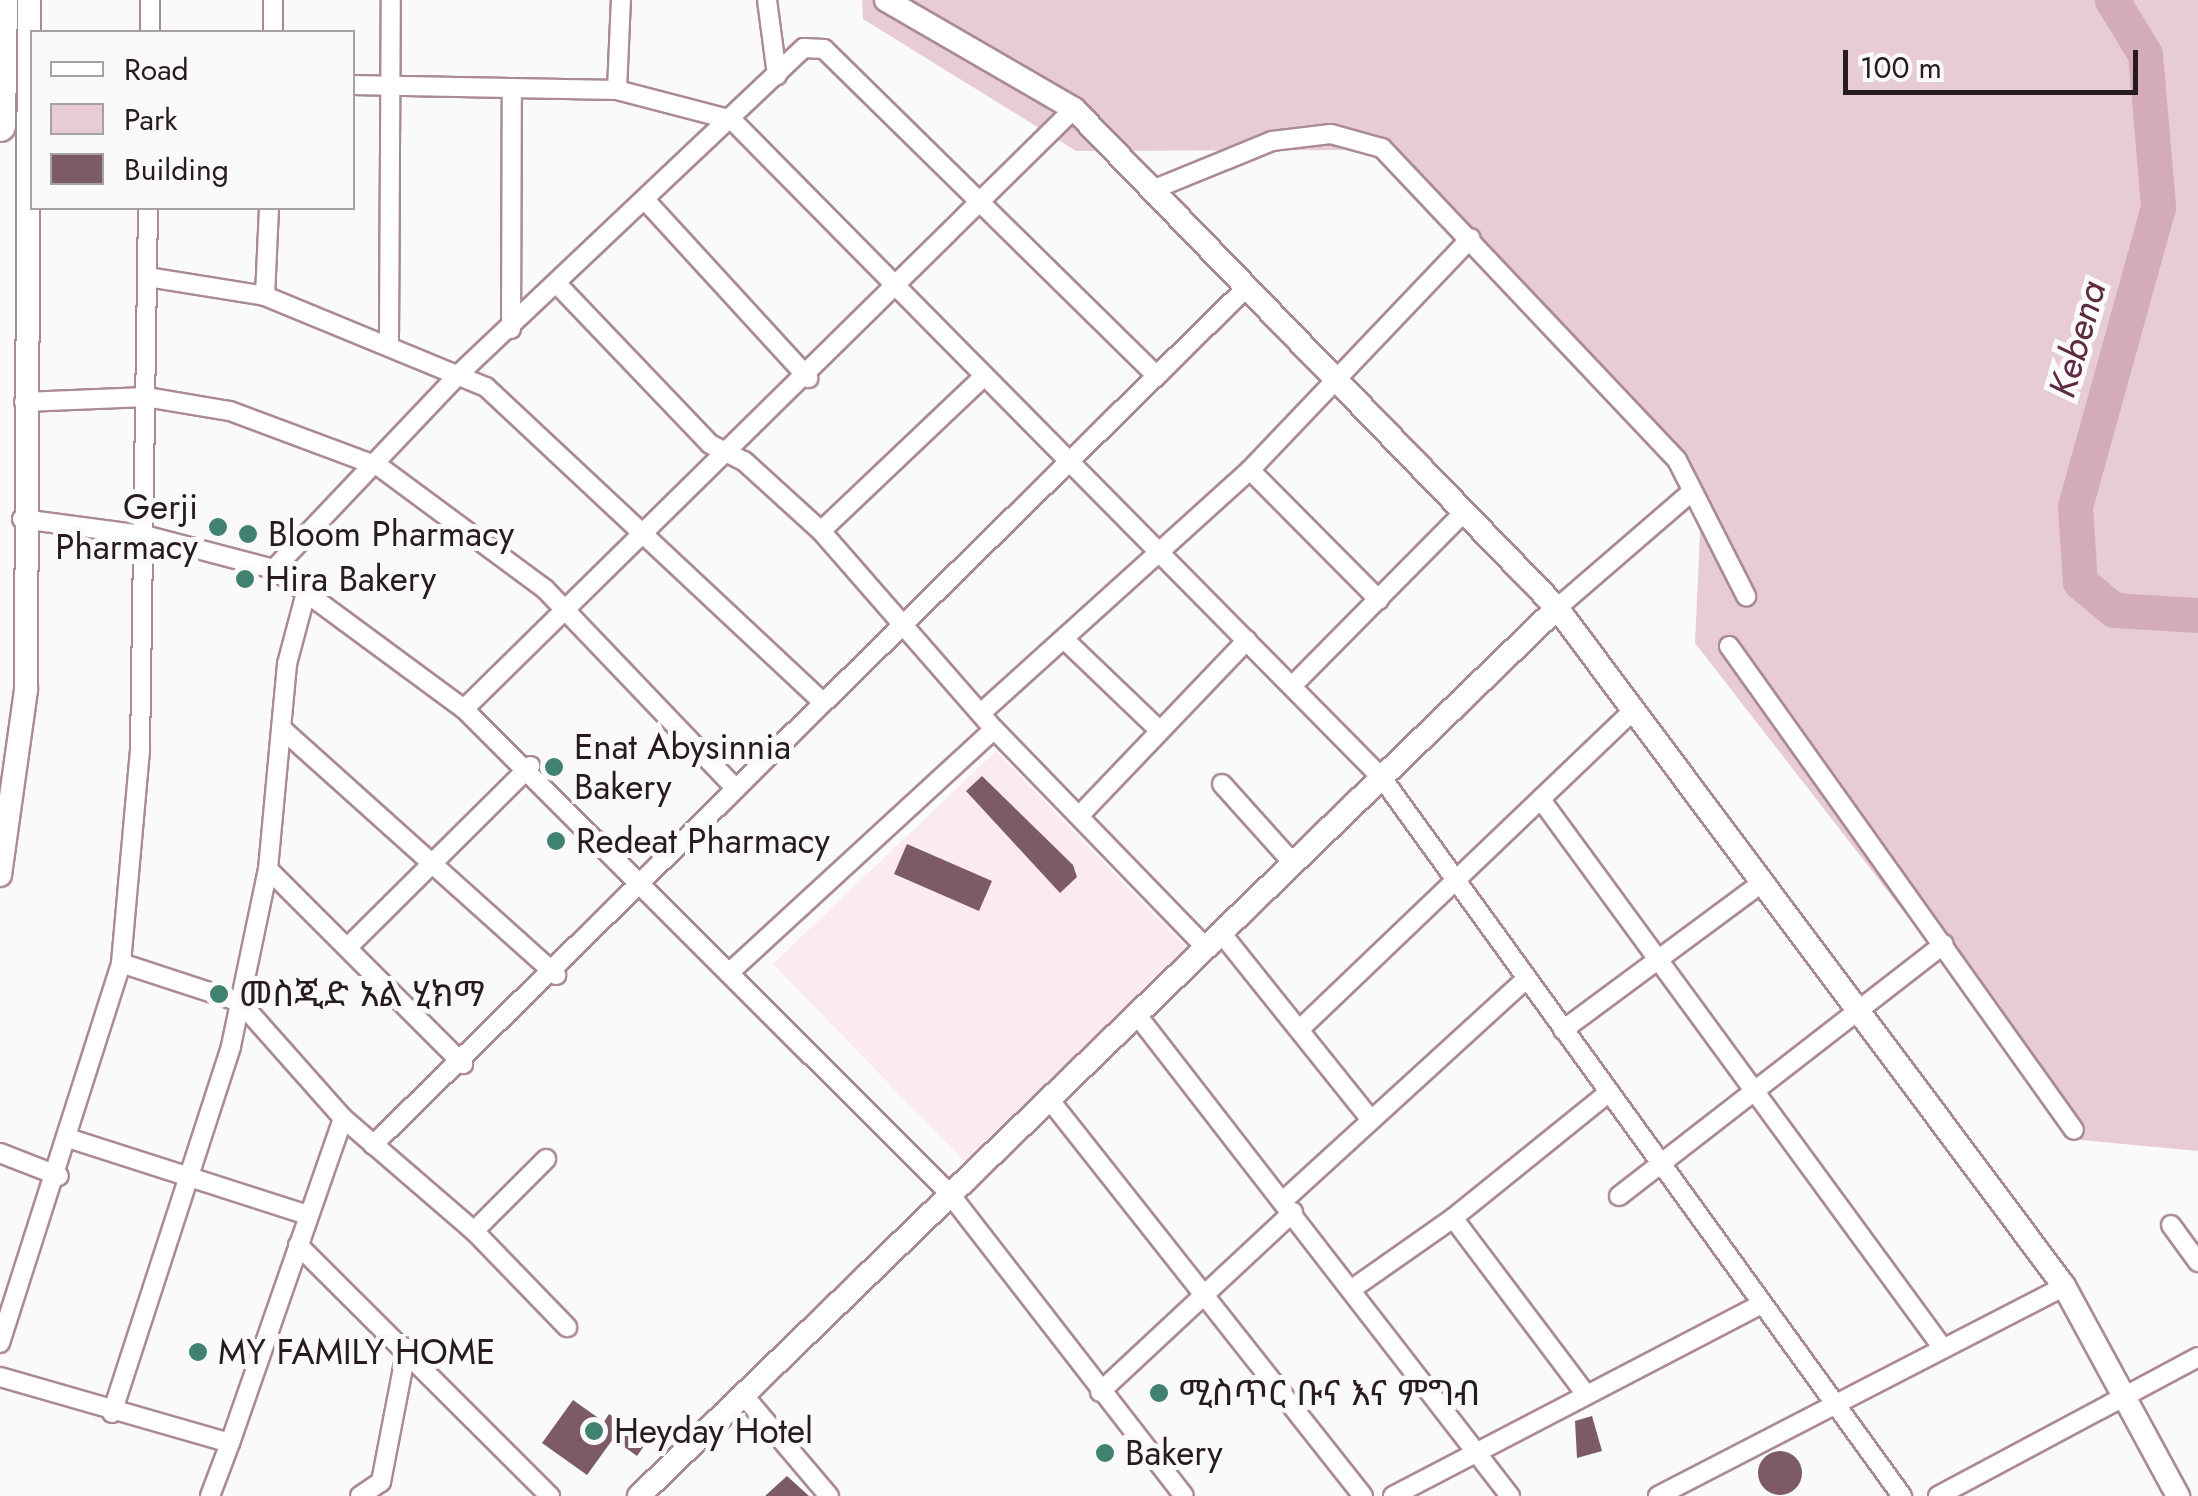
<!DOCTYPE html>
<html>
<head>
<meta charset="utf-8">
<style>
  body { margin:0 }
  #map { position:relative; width:2198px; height:1496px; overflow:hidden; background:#fafafa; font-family:Jost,"Noto Sans Ethiopic",sans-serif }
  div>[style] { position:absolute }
  .built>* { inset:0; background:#fbeaf0 }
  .green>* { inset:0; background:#e7ccd6 }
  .river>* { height:35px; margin:-17.5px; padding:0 17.5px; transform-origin:17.5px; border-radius:17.5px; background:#d3abba }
  .building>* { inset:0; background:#7d5a68 }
  .round { border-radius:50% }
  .roads { filter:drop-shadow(2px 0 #aa8a96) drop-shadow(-2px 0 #aa8a96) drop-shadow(0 2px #aa8a96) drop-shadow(0 -2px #aa8a96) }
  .street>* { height:18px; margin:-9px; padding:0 9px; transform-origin:9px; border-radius:9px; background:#fff }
  .secondary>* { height:22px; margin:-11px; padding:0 11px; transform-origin:11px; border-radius:11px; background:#fff }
  .highway>* { height:30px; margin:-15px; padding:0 15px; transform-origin:15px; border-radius:15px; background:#fff }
  .dots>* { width:28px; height:28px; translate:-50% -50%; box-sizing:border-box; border:5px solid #fafafa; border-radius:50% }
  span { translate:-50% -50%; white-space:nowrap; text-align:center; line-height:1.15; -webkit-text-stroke:10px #fafafa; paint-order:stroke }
  .poi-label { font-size:35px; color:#271b20 }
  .right { translate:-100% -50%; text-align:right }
  .left { translate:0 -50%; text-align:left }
  .water-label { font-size:38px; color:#5d2a41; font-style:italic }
  .legend { position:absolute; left:30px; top:30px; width:325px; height:180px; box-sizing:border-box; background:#fafafa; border:2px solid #a6a1a3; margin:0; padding:12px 18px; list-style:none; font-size:30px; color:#271b20 }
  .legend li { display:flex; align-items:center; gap:20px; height:50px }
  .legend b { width:50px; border:2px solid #a6a1a3 }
  .scale { position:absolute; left:1843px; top:50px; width:295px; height:45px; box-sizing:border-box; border:5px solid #271b20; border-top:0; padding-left:12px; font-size:30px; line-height:35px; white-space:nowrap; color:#271b20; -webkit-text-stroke:8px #fafafa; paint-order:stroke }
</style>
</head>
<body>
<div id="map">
  <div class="built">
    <div style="clip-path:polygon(996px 751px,1187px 949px,965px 1162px,773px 964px)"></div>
  </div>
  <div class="green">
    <div style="clip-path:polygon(862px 0,2198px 0,2198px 1151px,2081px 1140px,1695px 643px,1702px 488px,1376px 150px,1076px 151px,863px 19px)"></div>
  </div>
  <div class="river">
    <div style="left:2112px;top:0;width:63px;rotate:58.6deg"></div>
    <div style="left:2145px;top:54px;width:154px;rotate:85.1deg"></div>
    <div style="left:2158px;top:207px;width:311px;rotate:105.5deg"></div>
    <div style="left:2075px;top:507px;width:75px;rotate:86.2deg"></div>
    <div style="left:2080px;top:582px;width:44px;rotate:39.5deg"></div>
    <div style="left:2114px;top:610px;width:84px;rotate:3.4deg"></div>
  </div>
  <div class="building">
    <div style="clip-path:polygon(982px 776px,1073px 865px,1077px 877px,1060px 893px,966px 791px)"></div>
    <div style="clip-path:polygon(907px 844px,992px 881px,979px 911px,894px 874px)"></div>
    <div style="clip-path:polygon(573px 1400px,604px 1422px,609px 1414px,649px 1439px,637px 1456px,613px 1439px,587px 1475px,542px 1443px)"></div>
    <div style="clip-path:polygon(1592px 1416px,1602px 1451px,1577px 1458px,1575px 1421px)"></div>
    <div class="round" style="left:1758px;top:1451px;width:44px;height:44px"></div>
    <div style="clip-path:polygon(787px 1476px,809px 1496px,765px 1496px)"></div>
  </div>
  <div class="roads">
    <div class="street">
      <div style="left:273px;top:0;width:32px;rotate:90deg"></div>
      <div style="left:767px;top:0;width:76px;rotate:82.4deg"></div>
      <div style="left:150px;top:32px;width:32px;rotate:-90deg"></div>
      <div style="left:352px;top:85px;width:265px;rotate:1.1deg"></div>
      <div style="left:617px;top:90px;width:119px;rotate:14.6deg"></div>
      <div style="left:732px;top:120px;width:925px;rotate:45.35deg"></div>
      <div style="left:1382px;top:778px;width:887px;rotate:54.09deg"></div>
      <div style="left:617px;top:90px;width:90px;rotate:-87.5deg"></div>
      <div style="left:1157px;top:188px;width:124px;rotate:-22.2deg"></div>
      <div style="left:1272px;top:141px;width:59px;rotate:-6.8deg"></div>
      <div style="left:1331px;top:134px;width:53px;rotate:15.4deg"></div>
      <div style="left:1382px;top:148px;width:429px;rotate:46.6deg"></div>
      <div style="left:1677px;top:460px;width:153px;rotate:63.1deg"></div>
      <div style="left:647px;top:202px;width:239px;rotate:47.5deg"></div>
      <div style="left:148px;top:277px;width:119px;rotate:9.2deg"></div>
      <div style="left:265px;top:296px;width:239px;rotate:22.4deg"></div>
      <div style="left:486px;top:387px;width:461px;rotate:43.1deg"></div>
      <div style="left:560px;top:287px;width:217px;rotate:46.3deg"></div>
      <div style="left:710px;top:444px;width:38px;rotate:27deg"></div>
      <div style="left:744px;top:461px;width:104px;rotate:42.3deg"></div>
      <div style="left:821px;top:531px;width:263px;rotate:48.9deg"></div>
      <div style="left:994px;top:729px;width:306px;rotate:45.9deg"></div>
      <div style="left:265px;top:296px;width:88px;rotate:-87.4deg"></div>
      <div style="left:511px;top:329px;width:241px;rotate:-89.8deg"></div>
      <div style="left:389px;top:340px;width:340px;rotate:-89.7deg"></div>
      <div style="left:24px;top:402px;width:122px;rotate:-2.3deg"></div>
      <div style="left:146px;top:397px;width:85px;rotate:9.5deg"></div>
      <div style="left:230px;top:411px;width:160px;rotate:20.5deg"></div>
      <div style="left:380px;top:467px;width:205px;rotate:36.5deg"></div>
      <div style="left:545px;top:589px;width:274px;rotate:46.3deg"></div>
      <div style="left:1250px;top:470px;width:183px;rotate:45.2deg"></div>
      <div style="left:22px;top:519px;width:123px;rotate:7.5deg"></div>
      <div style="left:144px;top:535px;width:134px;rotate:14.7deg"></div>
      <div style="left:274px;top:569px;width:236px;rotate:36.4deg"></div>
      <div style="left:464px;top:709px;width:685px;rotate:44.94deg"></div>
      <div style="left:949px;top:1193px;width:383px;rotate:52.2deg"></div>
      <div style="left:821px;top:531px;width:224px;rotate:-43.5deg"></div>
      <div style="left:274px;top:569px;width:270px;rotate:-46.5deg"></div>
      <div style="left:460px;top:373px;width:473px;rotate:-43.4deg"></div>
      <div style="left:804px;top:48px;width:20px;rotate:3deg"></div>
      <div style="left:824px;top:49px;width:465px;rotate:44.5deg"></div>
      <div style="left:1557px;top:608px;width:176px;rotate:-40.8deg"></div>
      <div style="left:1064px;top:639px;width:132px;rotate:43.8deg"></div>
      <div style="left:1729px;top:646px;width:594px;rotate:54.52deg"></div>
      <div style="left:1295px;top:683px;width:242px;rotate:-45.3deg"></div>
      <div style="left:464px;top:709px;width:856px;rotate:-44.53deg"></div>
      <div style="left:981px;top:713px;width:363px;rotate:-42.1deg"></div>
      <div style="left:1250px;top:470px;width:320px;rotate:-46.4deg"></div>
      <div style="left:281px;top:728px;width:370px;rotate:41.9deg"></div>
      <div style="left:1222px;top:784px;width:105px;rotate:48.1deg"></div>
      <div style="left:1542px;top:801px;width:677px;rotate:53.77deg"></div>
      <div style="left:1079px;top:816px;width:243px;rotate:-46.3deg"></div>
      <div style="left:268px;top:869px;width:276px;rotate:45deg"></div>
      <div style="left:1222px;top:934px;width:238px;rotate:51.3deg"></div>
      <div style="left:348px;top:947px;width:257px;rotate:-44.8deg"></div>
      <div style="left:731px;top:971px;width:357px;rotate:-42.6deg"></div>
      <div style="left:1137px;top:1015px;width:609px;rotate:52.21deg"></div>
      <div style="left:1300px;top:1029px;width:462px;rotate:-43.7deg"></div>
      <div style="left:1563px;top:1030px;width:247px;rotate:-36.5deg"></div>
      <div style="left:1049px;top:1099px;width:506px;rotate:51.66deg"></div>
      <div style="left:343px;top:1118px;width:173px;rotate:40.8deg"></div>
      <div style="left:474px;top:1231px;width:134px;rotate:45.9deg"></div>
      <div style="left:71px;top:1139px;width:249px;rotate:17.8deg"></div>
      <div style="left:373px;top:1145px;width:1222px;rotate:-44.47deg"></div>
      <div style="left:0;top:1153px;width:63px;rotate:21.3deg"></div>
      <div style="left:1619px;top:1196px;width:411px;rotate:-37.8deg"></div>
      <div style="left:1284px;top:1200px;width:326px;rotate:-42.4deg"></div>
      <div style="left:2171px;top:1225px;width:46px;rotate:53.9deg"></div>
      <div style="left:474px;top:1231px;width:102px;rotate:-45deg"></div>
      <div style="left:298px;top:1245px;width:356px;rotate:44.9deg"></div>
      <div style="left:1352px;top:1289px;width:123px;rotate:-35.1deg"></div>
      <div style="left:0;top:1343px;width:399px;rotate:-72.3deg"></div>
      <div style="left:121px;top:963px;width:213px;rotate:-84.9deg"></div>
      <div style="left:140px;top:751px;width:543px;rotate:-89.16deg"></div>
      <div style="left:0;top:1377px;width:239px;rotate:16deg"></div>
      <div style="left:230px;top:1443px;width:344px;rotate:-70.8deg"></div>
      <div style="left:343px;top:1118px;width:155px;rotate:-131.6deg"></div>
      <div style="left:240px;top:1002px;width:125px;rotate:-161.9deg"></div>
      <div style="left:1100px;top:1392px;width:264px;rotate:-43deg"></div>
      <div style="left:1585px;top:1393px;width:219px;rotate:-127deg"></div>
      <div style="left:1453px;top:1218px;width:199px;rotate:-38.9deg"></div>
      <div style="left:745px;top:1397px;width:130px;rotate:49.7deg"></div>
      <div style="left:112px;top:1413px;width:386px;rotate:-72deg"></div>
      <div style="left:231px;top:1046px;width:181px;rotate:-78.2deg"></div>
      <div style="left:268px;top:869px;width:206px;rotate:-84.7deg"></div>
      <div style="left:287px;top:664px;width:78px;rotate:-75.1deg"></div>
      <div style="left:210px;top:1496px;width:57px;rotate:-69.3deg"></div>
      <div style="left:360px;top:1496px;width:25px;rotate:-34deg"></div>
      <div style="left:381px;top:1482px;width:137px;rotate:-79.1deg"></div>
      <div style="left:1393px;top:1496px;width:414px;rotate:-27.5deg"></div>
      <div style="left:1658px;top:1496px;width:457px;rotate:-27.3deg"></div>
      <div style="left:1938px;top:1496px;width:295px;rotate:-28.1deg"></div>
    </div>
    <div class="secondary">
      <div style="left:886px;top:0;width:217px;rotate:30.1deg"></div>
      <div style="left:1074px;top:109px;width:694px;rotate:45.93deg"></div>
      <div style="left:1557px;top:608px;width:847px;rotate:53.21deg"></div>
      <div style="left:2064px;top:1286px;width:239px;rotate:61.5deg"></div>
      <div style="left:0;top:875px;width:187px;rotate:-82deg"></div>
      <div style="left:26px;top:690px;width:690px;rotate:-89.75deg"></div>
      <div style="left:639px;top:1496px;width:1277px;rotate:-44.05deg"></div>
    </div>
    <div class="highway">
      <div style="left:0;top:126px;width:126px;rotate:-89.1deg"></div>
    </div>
  </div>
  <div class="dots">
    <div style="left:218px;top:527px;background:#418170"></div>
    <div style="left:248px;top:534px;background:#418170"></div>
    <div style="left:245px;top:579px;background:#418170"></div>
    <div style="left:554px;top:767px;background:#418170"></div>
    <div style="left:556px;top:841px;background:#418170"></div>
    <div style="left:219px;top:994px;background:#418170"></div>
    <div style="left:198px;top:1352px;background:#418170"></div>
    <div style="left:1159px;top:1393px;background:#418170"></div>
    <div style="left:594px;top:1431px;background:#418170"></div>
    <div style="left:1105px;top:1453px;background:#418170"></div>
  </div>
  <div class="poi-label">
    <span class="right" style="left:198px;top:527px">Gerji<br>Pharmacy</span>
    <span class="left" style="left:268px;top:534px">Bloom Pharmacy</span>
    <span class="left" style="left:265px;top:579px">Hira Bakery</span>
    <span class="left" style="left:574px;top:767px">Enat Abysinnia<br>Bakery</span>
    <span class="left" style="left:576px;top:841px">Redeat Pharmacy</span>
    <span class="left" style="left:239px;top:994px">መስጂድ አል ሂክማ</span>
    <span class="left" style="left:218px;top:1352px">MY FAMILY HOME</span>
    <span class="left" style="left:1179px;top:1393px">ሚስጥር ቡና እና ምግብ</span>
    <span class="left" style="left:614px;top:1431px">Heyday Hotel</span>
    <span class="left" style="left:1125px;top:1453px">Bakery</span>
  </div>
  <div class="water-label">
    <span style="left:2077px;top:339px;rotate:-74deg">Kebena</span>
  </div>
  <ul class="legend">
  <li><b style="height:12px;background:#fff"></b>Road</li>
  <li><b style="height:28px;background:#e7ccd6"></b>Park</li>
  <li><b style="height:28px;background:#7d5a68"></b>Building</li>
  </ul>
  <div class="scale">100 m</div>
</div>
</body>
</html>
